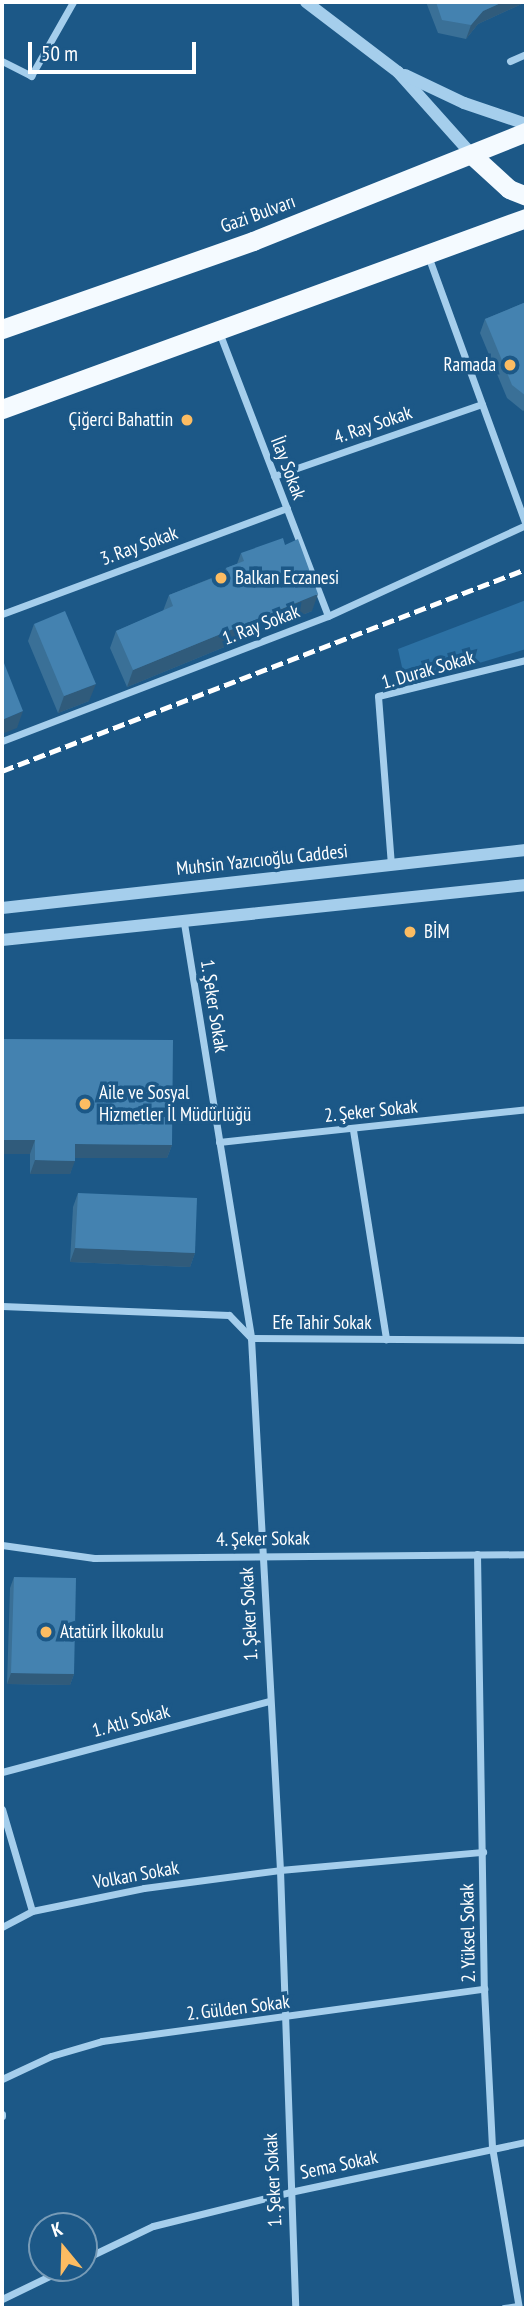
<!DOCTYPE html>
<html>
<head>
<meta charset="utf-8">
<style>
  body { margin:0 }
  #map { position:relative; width:528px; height:2310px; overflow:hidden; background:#1c5887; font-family:"PT Sans Narrow",sans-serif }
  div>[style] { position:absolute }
  .green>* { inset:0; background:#2c71a4 }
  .minor>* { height:7px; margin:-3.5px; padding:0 3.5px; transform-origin:3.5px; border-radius:3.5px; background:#a5ceec }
  .tertiary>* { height:12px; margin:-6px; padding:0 6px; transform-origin:6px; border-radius:6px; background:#a5ceec }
  .trunk>* { height:19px; margin:-9.5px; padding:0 9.5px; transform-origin:9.5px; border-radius:9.5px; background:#f4faff }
  .rail>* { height:5px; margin-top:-2.5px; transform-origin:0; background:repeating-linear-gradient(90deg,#fff 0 12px,transparent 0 17px) }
  .wall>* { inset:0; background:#3a7097 }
  .shaded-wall>* { inset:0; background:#305b7b }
  .building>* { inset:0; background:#4482b0 }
  .dots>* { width:19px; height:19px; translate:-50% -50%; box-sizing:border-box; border:4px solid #1c5887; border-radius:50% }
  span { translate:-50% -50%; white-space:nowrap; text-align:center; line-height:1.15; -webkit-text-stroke:7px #1c5887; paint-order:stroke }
  .street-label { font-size:19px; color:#fff }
  .poi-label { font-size:19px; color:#fff }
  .right { translate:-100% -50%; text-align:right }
  .left { translate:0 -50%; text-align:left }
  .frame { position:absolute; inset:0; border:4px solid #fff; pointer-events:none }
  .north { position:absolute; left:28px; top:2212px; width:70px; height:70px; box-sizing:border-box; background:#1c5887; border:2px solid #779bb7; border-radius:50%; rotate:341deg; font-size:19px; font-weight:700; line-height:28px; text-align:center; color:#fff }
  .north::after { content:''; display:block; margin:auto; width:24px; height:32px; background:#fcbc62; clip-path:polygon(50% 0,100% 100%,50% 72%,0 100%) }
  .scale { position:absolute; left:28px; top:42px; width:168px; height:32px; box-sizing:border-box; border:4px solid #fff; border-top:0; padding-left:9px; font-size:21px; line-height:24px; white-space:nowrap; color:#fff; -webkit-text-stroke:5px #1c5887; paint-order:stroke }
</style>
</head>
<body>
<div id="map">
  <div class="green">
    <div style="clip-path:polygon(526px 600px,526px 649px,406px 685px,398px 649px)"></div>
  </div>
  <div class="minor">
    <div style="left:2px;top:61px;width:33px;rotate:27deg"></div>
    <div style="left:31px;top:76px;width:85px;rotate:-60.4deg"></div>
    <div style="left:510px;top:61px;width:17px;rotate:-24deg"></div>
    <div style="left:219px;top:332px;width:304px;rotate:69deg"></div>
    <div style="left:274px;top:476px;width:220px;rotate:-19.1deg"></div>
    <div style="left:2px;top:614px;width:304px;rotate:-20.4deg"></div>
    <div style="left:2px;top:741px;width:349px;rotate:-21deg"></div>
    <div style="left:328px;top:616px;width:218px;rotate:-24.7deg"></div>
    <div style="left:526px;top:525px;width:286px;rotate:-110deg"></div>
    <div style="left:391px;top:865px;width:169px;rotate:-94.4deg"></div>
    <div style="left:378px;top:696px;width:152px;rotate:-13.7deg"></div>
    <div style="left:184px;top:923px;width:420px;rotate:80.8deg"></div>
    <div style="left:251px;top:1338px;width:533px;rotate:86.88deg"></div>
    <div style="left:280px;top:1870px;width:438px;rotate:88deg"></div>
    <div style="left:353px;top:1130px;width:212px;rotate:81deg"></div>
    <div style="left:219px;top:1142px;width:309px;rotate:-6.1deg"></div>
    <div style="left:2px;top:1306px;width:227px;rotate:2.3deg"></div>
    <div style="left:229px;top:1315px;width:32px;rotate:46deg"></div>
    <div style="left:251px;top:1338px;width:275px;rotate:0.4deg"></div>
    <div style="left:2px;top:1545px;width:93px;rotate:8deg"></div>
    <div style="left:94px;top:1558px;width:432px;rotate:-0.5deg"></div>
    <div style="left:477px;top:1554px;width:435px;rotate:89.1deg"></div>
    <div style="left:484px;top:1989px;width:158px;rotate:87.1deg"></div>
    <div style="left:492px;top:2147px;width:163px;rotate:80.5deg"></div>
    <div style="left:2px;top:1772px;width:276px;rotate:-14.9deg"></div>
    <div style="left:2px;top:1809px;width:106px;rotate:73.6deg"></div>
    <div style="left:2px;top:1927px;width:34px;rotate:-28deg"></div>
    <div style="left:32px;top:1911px;width:114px;rotate:-11.6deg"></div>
    <div style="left:144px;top:1888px;width:137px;rotate:-7.5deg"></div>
    <div style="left:280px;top:1870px;width:204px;rotate:-5.1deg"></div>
    <div style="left:2px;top:2079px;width:54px;rotate:-25.1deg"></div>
    <div style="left:51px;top:2056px;width:53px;rotate:-16.4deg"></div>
    <div style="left:102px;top:2041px;width:386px;rotate:-7.8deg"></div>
    <div style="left:2px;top:2114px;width:2px;rotate:90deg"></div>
    <div style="left:84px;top:2259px;width:76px;rotate:-25.6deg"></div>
    <div style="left:153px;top:2226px;width:141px;rotate:-13.9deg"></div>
    <div style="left:290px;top:2192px;width:241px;rotate:-12deg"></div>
    <div style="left:2px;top:2299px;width:71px;rotate:-25.8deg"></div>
    <div style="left:504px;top:2308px;width:14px;rotate:-8deg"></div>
  </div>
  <div class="tertiary">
    <div style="left:306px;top:2px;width:116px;rotate:37.3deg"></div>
    <div style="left:398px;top:72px;width:113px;rotate:48.2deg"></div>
    <div style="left:405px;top:75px;width:65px;rotate:25.4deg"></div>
    <div style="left:464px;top:103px;width:65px;rotate:18.7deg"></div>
    <div style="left:2px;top:908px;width:527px;rotate:-6.32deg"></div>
    <div style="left:2px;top:940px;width:527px;rotate:-5.99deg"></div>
  </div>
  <div class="trunk">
    <div style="left:473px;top:156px;width:49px;rotate:42.5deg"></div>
    <div style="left:509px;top:189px;width:18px;rotate:22deg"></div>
    <div style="left:2px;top:329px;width:266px;rotate:-19.3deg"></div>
    <div style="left:253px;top:241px;width:294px;rotate:-21.8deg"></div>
    <div style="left:2px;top:409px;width:558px;rotate:-20.03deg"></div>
  </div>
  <div class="rail">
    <div style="left:2px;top:771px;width:562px;rotate:-21.08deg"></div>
  </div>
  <div class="wall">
    <div style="clip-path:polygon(426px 2px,526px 2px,478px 24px,466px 39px,438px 33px)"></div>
    <div style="clip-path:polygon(526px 302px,526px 409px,523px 411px,507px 398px,480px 333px,485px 319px)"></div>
    <div style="clip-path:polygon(241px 553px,312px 611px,127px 687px,110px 648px,116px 631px,163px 611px,169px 595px,224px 573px,226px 568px,237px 564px)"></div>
    <div style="clip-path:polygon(34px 624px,89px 701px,58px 713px,28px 641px)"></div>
    <div style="clip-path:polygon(2px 1039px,172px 1145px,167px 1158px,75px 1158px,70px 1174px,30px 1174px,30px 1154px)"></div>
    <div style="clip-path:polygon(78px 1193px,195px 1253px,190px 1267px,70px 1262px,73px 1207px)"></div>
    <div style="clip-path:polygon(14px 1577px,74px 1674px,70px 1685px,7px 1684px,10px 1588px)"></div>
  </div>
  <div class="shaded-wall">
    <div style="clip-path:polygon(503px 2px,526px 2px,478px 24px,466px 39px,471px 25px,483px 11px)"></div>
    <div style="clip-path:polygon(318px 594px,312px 611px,127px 687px,133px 670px)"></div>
    <div style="clip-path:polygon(96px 684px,89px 701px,58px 713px,64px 696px)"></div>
    <div style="clip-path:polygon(23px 711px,17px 728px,2px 734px,2px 720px)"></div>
    <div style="clip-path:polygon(2px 1140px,35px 1140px,30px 1154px,2px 1154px)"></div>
    <div style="clip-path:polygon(75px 1144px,172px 1145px,167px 1158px,70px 1158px)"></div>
    <div style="clip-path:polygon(35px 1160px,75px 1161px,70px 1174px,30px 1174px)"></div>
    <div style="clip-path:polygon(75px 1248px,195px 1253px,190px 1267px,70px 1262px)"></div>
    <div style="clip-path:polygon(11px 1673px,74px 1674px,70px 1685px,7px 1684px)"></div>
  </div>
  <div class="building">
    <div style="clip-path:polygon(436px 2px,503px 2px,483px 11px,471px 25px,442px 20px)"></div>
    <div style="clip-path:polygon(526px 302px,526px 396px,512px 385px,485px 319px)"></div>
    <div style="clip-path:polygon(283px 538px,285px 545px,298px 539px,318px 594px,133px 670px,116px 631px,173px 606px,169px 595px,228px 572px,226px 568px,244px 561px,241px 553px)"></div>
    <div style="clip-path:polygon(65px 611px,96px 684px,64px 696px,34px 624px)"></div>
    <div style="clip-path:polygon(4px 663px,23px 711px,2px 720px,2px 664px)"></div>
    <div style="clip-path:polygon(2px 1039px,173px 1040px,172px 1145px,75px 1144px,75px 1161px,35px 1160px,35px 1140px,2px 1140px)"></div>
    <div style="clip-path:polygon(78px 1193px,197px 1198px,195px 1253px,75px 1248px)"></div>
    <div style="clip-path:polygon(14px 1577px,76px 1578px,74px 1674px,11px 1673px)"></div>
  </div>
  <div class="dots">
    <div style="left:510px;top:365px;background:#fcbc62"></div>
    <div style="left:187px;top:420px;background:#fcbc62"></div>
    <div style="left:221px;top:578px;background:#fcbc62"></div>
    <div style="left:410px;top:932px;background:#fcbc62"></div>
    <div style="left:85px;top:1104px;background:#fcbc62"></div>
    <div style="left:46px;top:1632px;background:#fcbc62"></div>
  </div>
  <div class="street-label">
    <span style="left:258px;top:214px;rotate:-20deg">Gazi Bulvarı</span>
    <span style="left:373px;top:425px;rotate:-19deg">4. Ray Sokak</span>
    <span style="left:288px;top:468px;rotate:69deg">İlay Sokak</span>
    <span style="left:139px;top:546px;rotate:-20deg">3. Ray Sokak</span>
    <span style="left:261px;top:625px;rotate:-21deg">1. Ray Sokak</span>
    <span style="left:428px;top:670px;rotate:-16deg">1. Durak Sokak</span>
    <span style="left:262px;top:860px;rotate:-6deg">Muhsin Yazıcıoğlu Caddesi</span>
    <span style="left:214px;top:1006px;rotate:81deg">1. Şeker Sokak</span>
    <span style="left:371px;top:1111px;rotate:-6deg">2. Şeker Sokak</span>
    <span style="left:322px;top:1323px">Efe Tahir Sokak</span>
    <span style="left:263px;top:1539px;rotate:-1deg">4. Şeker Sokak</span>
    <span style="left:249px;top:1614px;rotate:-93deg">1. Şeker Sokak</span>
    <span style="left:131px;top:1721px;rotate:-15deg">1. Atlı Sokak</span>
    <span style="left:136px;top:1875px;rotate:-10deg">Volkan Sokak</span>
    <span style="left:468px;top:1933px;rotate:-91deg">2. Yüksel Sokak</span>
    <span style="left:238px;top:2008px;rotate:-7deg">2. Gülden Sokak</span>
    <span style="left:339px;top:2165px;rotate:-12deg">Sema Sokak</span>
    <span style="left:273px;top:2180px;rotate:-93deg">1. Şeker Sokak</span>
  </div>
  <div class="poi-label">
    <span class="right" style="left:496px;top:365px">Ramada</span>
    <span class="right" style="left:173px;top:420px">Çiğerci Bahattin</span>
    <span class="left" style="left:235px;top:578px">Balkan Eczanesi</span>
    <span class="left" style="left:424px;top:932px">BİM</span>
    <span class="left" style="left:99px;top:1104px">Aile ve Sosyal<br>Hizmetler İl Müdürlüğü</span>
    <span class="left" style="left:60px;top:1632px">Atatürk İlkokulu</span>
  </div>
  <div class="frame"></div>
  <div class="north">K</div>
  <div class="scale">50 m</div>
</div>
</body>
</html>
